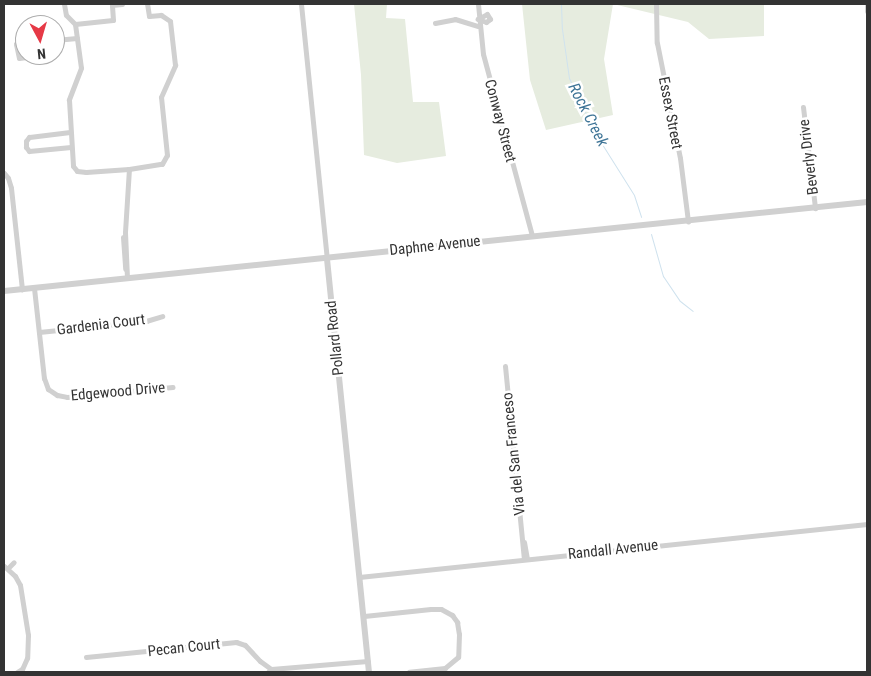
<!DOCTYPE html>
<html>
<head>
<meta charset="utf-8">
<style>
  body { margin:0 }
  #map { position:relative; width:871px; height:676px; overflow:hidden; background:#fff; font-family:"Roboto Condensed",sans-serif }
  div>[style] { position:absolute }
  .green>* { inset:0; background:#e6ecdf }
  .stream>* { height:1px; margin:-0.5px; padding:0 0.5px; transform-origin:0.5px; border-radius:0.5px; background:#cfe2ee }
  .minor>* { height:5px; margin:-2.5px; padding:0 2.5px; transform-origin:2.5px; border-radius:2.5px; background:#d0d0d0 }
  .tertiary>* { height:6px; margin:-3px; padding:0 3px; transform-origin:3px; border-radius:3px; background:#d0d0d0 }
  span { translate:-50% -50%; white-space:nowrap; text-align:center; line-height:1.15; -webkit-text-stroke:5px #fff; paint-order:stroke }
  .street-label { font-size:15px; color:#333 }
  .water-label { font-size:16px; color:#3f7597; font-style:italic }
  .frame { position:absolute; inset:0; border:5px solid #333; pointer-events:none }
  .north { position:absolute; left:15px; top:15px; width:50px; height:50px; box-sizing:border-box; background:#fff; border:1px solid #adadad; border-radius:50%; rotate:174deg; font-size:14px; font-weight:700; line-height:20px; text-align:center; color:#333 }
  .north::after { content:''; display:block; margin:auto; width:18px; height:22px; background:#e63946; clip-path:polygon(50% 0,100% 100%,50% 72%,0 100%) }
</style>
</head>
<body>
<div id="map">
  <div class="green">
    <div style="clip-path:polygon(354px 4px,387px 4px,386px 18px,405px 19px,413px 102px,439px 102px,446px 156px,397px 163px,364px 155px,361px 75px)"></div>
    <div style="clip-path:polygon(522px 4px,764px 4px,764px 36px,709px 39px,688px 22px,613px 4px,604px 59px,613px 115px,546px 130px,530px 80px)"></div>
  </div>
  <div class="stream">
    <div style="left:561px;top:4px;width:25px;rotate:88deg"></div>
    <div style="left:562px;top:29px;width:49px;rotate:81.9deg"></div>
    <div style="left:569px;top:78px;width:61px;rotate:64.7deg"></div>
    <div style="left:595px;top:133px;width:73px;rotate:57.8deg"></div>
    <div style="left:634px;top:195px;width:23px;rotate:72deg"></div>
    <div style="left:651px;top:234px;width:44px;rotate:74.1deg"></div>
    <div style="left:663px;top:276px;width:30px;rotate:56deg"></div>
    <div style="left:680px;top:301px;width:16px;rotate:38deg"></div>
  </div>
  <div class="minor">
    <div style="left:64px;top:4px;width:11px;rotate:80deg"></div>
    <div style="left:66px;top:15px;width:13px;rotate:45deg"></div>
    <div style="left:75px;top:24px;width:38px;rotate:-6deg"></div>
    <div style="left:113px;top:20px;width:15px;rotate:-94deg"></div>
    <div style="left:112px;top:5px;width:10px;rotate:-6deg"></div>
    <div style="left:301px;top:4px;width:256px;rotate:84.2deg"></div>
    <div style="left:478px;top:4px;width:50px;rotate:84.3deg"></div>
    <div style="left:483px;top:54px;width:188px;rotate:74.9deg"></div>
    <div style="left:656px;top:4px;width:39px;rotate:89deg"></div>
    <div style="left:657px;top:43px;width:117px;rotate:78.7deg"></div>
    <div style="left:680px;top:158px;width:64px;rotate:82.8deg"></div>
    <div style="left:867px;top:4px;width:7px;rotate:90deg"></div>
    <div style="left:487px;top:14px;width:6px;rotate:59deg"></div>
    <div style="left:490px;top:19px;width:5px;rotate:143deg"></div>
    <div style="left:486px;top:22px;width:9px;rotate:-159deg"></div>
    <div style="left:478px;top:19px;width:10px;rotate:-29deg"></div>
    <div style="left:435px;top:23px;width:20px;rotate:-11deg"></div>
    <div style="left:455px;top:19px;width:24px;rotate:17deg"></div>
    <div style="left:75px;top:24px;width:44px;rotate:82.2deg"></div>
    <div style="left:81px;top:68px;width:34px;rotate:111deg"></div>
    <div style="left:69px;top:100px;width:66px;rotate:86.5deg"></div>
    <div style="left:73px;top:166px;width:6px;rotate:51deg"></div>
    <div style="left:77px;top:171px;width:9px;rotate:6deg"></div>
    <div style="left:86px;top:172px;width:43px;rotate:-4deg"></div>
    <div style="left:129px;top:169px;width:33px;rotate:-9deg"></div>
    <div style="left:162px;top:164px;width:10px;rotate:-61deg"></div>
    <div style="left:167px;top:155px;width:58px;rotate:-95.9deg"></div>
    <div style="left:161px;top:97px;width:35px;rotate:-66deg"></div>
    <div style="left:175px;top:65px;width:44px;rotate:-96.5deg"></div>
    <div style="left:170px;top:21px;width:11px;rotate:-146deg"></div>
    <div style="left:161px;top:15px;width:12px;rotate:175deg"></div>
    <div style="left:149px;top:16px;width:12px;rotate:-99deg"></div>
    <div style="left:55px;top:40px;width:22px;rotate:-5deg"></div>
    <div style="left:25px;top:43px;width:9px;rotate:174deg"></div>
    <div style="left:16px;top:44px;width:14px;rotate:78deg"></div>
    <div style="left:19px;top:58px;width:25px;rotate:-7deg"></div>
    <div style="left:803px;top:107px;width:102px;rotate:83.2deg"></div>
    <div style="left:70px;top:132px;width:41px;rotate:173deg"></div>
    <div style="left:29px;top:137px;width:5px;rotate:127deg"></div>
    <div style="left:26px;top:141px;width:6px;rotate:90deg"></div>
    <div style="left:26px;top:147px;width:5px;rotate:53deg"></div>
    <div style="left:29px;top:151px;width:42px;rotate:-5.4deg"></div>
    <div style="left:4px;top:173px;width:6px;rotate:51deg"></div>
    <div style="left:8px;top:178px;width:10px;rotate:73deg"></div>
    <div style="left:11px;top:188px;width:102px;rotate:83.8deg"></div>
    <div style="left:123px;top:237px;width:32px;rotate:86deg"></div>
    <div style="left:127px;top:278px;width:46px;rotate:-92.5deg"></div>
    <div style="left:125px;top:232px;width:63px;rotate:-86.4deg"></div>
    <div style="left:34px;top:288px;width:91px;rotate:83.7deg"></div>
    <div style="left:44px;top:378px;width:12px;rotate:70deg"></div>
    <div style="left:48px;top:389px;width:11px;rotate:34deg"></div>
    <div style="left:57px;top:395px;width:10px;rotate:11deg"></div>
    <div style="left:67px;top:397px;width:106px;rotate:-5.4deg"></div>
    <div style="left:39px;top:332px;width:108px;rotate:-5.9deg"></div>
    <div style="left:146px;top:321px;width:17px;rotate:-17deg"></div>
    <div style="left:505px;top:366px;width:194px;rotate:84.4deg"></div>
    <div style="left:524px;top:542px;width:17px;rotate:80deg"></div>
    <div style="left:4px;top:566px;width:15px;rotate:42deg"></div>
    <div style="left:15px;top:576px;width:10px;rotate:61deg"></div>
    <div style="left:20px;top:585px;width:51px;rotate:80.9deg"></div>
    <div style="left:28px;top:635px;width:23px;rotate:92deg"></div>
    <div style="left:27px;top:658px;width:12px;rotate:114deg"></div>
    <div style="left:22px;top:669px;width:6px;rotate:149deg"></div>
    <div style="left:8px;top:568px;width:8px;rotate:-45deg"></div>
    <div style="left:359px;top:577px;width:511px;rotate:-5.96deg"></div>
    <div style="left:364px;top:616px;width:67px;rotate:-6deg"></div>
    <div style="left:431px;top:609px;width:10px"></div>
    <div style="left:441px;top:609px;width:13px;rotate:29deg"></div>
    <div style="left:452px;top:615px;width:9px;rotate:54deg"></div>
    <div style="left:457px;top:622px;width:12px;rotate:81deg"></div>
    <div style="left:459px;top:634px;width:23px;rotate:92deg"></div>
    <div style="left:458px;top:657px;width:17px;rotate:140deg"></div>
    <div style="left:445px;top:668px;width:36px;rotate:174deg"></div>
    <div style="left:86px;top:657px;width:151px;rotate:-5.7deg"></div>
    <div style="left:236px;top:642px;width:9px;rotate:18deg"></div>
    <div style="left:245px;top:645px;width:22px;rotate:47deg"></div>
    <div style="left:260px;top:661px;width:14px;rotate:36deg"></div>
    <div style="left:268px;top:672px;width:4px;rotate:-45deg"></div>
    <div style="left:271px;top:669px;width:97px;rotate:-4.7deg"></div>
  </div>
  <div class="tertiary">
    <div style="left:327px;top:259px;width:415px;rotate:84.2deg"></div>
    <div style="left:4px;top:291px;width:868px;rotate:-5.89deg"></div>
  </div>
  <div class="street-label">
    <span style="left:670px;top:113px;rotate:79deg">Essex Street</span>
    <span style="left:500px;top:121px;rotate:75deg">Conway Street</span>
    <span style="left:809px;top:157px;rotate:-97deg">Beverly Drive</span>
    <span style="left:435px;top:246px;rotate:-6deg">Daphne Avenue</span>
    <span style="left:101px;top:325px;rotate:-7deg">Gardenia Court</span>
    <span style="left:335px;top:338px;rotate:-96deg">Pollard Road</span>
    <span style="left:118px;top:392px;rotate:-5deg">Edgewood Drive</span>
    <span style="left:514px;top:454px;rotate:-96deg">Via del San Franceso</span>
    <span style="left:613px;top:550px;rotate:-6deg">Randall Avenue</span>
    <span style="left:184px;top:648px;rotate:-6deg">Pecan Court</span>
  </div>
  <div class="water-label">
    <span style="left:588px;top:115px;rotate:63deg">Rock Creek</span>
  </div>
  <div class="frame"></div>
  <div class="north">N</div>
</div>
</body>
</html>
